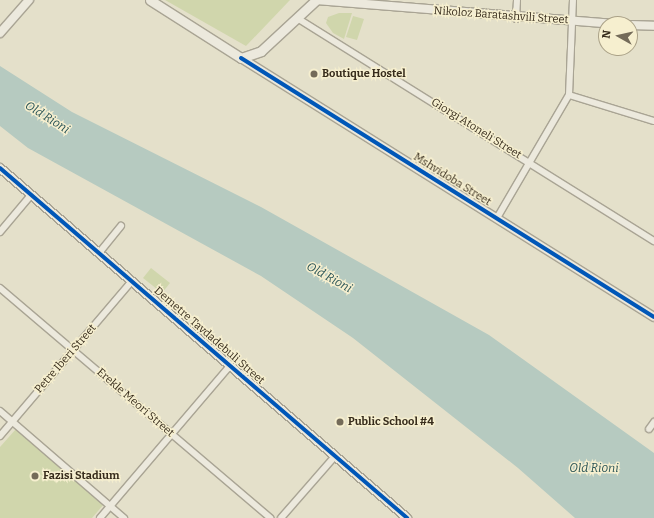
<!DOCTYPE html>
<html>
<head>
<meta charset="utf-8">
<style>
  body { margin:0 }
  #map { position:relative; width:654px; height:518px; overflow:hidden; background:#e4e0ca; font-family:Bitter,serif }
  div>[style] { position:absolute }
  .green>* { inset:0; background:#d0d6ac }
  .water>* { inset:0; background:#b6cac0 }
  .roads { filter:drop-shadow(1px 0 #a9a494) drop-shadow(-1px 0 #a9a494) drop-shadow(0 1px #a9a494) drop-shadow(0 -1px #a9a494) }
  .minor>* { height:6px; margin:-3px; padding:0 3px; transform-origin:3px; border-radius:3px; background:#ece9dd }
  .tertiary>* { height:8px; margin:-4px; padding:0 4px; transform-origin:4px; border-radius:4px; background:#ece9dd }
  .secondary>* { height:9px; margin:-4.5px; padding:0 4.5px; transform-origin:4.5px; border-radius:4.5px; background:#ece9dd }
  .cycleway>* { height:4px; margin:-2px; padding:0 2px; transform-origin:2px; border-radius:2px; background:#0057b8 }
  .dots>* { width:11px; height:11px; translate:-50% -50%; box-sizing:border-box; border:2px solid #f6efcf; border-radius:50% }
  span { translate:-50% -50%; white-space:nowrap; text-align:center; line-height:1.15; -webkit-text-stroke:3px #f6efcf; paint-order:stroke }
  .street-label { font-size:11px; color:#372c1c }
  .poi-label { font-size:11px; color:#372c1c; font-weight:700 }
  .left { translate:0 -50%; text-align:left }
  .water-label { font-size:12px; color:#2b5557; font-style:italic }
  .north { position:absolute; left:598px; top:16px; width:40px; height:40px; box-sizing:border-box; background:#f6efcf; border:1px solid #aaa187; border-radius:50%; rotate:278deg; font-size:11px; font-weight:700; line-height:16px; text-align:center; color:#372c1c }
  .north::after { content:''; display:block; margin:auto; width:14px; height:18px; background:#746b59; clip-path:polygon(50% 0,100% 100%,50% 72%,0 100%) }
</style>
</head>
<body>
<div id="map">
  <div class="green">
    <div style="clip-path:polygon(165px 0,290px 0,246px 46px)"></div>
    <div style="clip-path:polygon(339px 13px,352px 13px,344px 39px,333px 33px,326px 23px,328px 17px)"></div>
    <div style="clip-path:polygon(353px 16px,364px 19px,357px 40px,346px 37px)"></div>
    <div style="clip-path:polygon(151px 268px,170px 283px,162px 293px,143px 278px)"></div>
    <div style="clip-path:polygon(16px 429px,104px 504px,92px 518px,0 518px,0 447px)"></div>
  </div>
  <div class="water">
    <div style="clip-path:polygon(0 66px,72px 112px,261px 207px,489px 335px,654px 453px,654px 518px,575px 518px,518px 468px,353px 338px,261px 276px,28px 148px,0 126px)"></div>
  </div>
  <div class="roads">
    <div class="minor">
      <div style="left:297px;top:18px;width:421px;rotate:32deg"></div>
      <div style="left:516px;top:19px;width:19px;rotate:-87deg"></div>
      <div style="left:569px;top:95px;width:89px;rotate:17deg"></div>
      <div style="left:497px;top:218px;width:143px;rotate:-59.7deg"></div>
      <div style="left:569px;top:95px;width:95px;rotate:-87.6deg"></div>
      <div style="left:0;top:232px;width:48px;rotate:-50deg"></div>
      <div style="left:99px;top:253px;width:35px;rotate:-51deg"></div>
      <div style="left:0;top:288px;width:355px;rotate:40.4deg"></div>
      <div style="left:0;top:411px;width:164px;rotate:40.8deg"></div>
      <div style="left:649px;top:429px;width:9px;rotate:-54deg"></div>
      <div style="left:0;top:436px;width:204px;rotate:-49.6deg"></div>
      <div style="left:100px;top:518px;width:200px;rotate:-49.5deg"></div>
      <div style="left:281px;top:518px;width:82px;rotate:-48.9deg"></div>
    </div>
    <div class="tertiary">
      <div style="left:316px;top:0;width:300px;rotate:4.6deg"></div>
      <div style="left:630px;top:25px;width:24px;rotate:2deg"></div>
      <div style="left:0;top:33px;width:44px;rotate:-48.7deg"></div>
      <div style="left:241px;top:58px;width:487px;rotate:32.1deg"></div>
      <div style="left:0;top:168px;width:537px;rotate:40.69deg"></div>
    </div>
    <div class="secondary">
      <div style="left:150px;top:0;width:108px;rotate:32.5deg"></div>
      <div style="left:241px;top:58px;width:21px;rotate:-19deg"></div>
      <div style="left:261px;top:51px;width:75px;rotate:-42.8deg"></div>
    </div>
  </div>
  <div class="cycleway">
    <div style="left:241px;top:58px;width:487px;rotate:32.1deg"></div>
    <div style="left:0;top:168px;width:537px;rotate:40.69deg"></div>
  </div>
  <div class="dots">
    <div style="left:314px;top:74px;background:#746b59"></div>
    <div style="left:340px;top:422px;background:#746b59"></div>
    <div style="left:35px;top:476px;background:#746b59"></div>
  </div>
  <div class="street-label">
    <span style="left:501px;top:16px;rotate:4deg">Nikoloz Baratashvili Street</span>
    <span style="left:476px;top:129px;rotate:32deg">Giorgi Atoneli Street</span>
    <span style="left:452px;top:180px;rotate:32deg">Mshvidoba Street</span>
    <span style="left:209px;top:336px;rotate:41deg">Demetre Tavdadebuli Street</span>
    <span style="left:66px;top:359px;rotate:-49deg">Petre Iberi Street</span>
    <span style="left:135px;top:403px;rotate:41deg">Erekle Meori Street</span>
  </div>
  <div class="poi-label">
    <span class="left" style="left:322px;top:74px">Boutique Hostel</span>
    <span class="left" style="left:348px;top:422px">Public School #4</span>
    <span class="left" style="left:43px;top:476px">Fazisi Stadium</span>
  </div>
  <div class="water-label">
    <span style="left:47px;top:118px;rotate:32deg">Old Rioni</span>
    <span style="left:329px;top:278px;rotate:29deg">Old Rioni</span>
    <span style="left:594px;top:469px">Old Rioni</span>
  </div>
  <div class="north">N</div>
</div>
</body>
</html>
